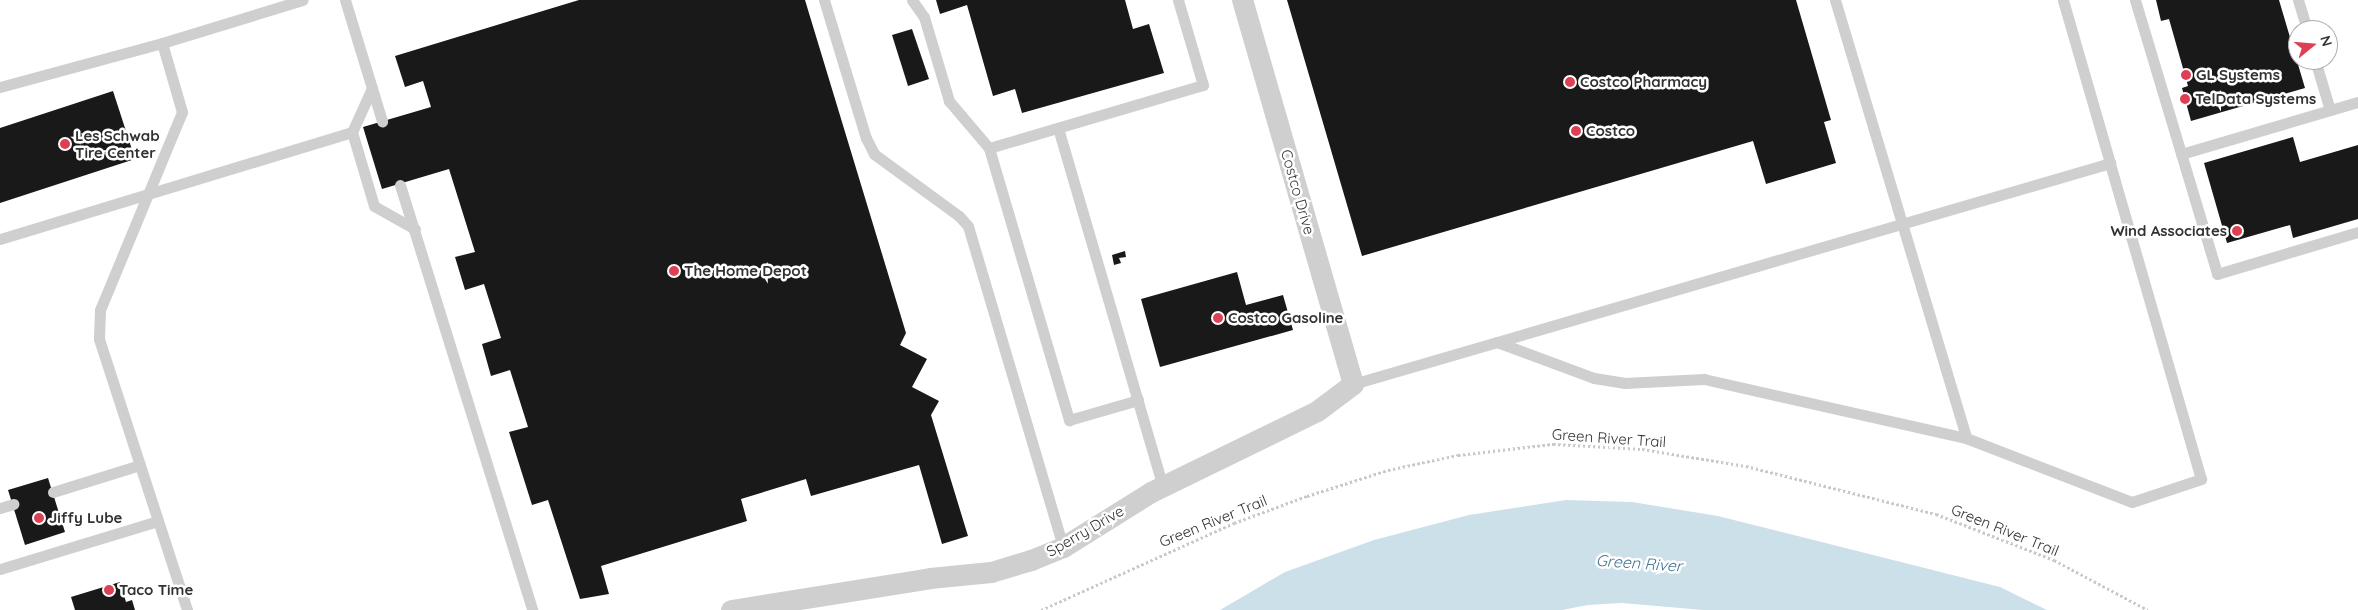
<!DOCTYPE html>
<html>
<head>
<meta charset="utf-8">
<style>
  body { margin:0 }
  #map { position:relative; width:2358px; height:610px; overflow:hidden; background:#fff; font-family:Quicksand,sans-serif }
  div>[style] { position:absolute }
  .water>* { inset:0; background:#cce0ea }
  .building>* { inset:0; background:#191919 }
  .path>* { height:3px; margin-top:-1.5px; transform-origin:0; background:repeating-linear-gradient(90deg,#c9c9c9 0 2.5px,transparent 0 5px) }
  .lane>* { height:11px; margin:-5.5px; padding:0 5.5px; transform-origin:5.5px; border-radius:5.5px; background:#cfcfcf }
  .street>* { height:21px; margin:-10.5px; padding:0 10.5px; transform-origin:10.5px; border-radius:10.5px; background:#cfcfcf }
  .dots>* { width:14px; height:14px; translate:-50% -50%; box-sizing:border-box; border:2px solid #fff; border-radius:50% }
  span { translate:-50% -50%; white-space:nowrap; text-align:center; line-height:1.15; -webkit-text-stroke:5px #fff; paint-order:stroke }
  .poi-label { font-size:15px; color:#323232; font-weight:700 }
  .left { translate:0 -50%; text-align:left }
  .right { translate:-100% -50%; text-align:right }
  .street-label { font-size:15px; color:#323232 }
  .water-label { font-size:16px; color:#437791; font-style:italic }
  .north { position:absolute; left:2288px; top:20px; width:50px; height:50px; box-sizing:border-box; background:#fff; border:1px solid #adadad; border-radius:50%; rotate:73deg; font-size:14px; font-weight:700; line-height:20px; text-align:center; color:#323232 }
  .north::after { content:''; display:block; margin:auto; width:18px; height:22px; background:#dd4054; clip-path:polygon(50% 0,100% 100%,50% 72%,0 100%) }
</style>
</head>
<body>
<div id="map">
  <div class="water">
    <div style="clip-path:polygon(1566px 500px,1632px 502px,1718px 516px,2000px 587px,2047px 610px,1703px 610px,1622px 603px,1588px 605px,1562px 610px,1220px 610px,1285px 572px,1374px 540px,1469px 515px)"></div>
  </div>
  <div class="building">
    <div style="clip-path:polygon(579px 0,805px 0,906px 333px,900px 345px,927px 359px,912px 387px,939px 401px,931px 415px,968px 536px,942px 544px,919px 465px,811px 496px,806px 479px,741px 499px,747px 521px,601px 566px,609px 594px,580px 599px,548px 500px,532px 505px,509px 432px,528px 427px,510px 370px,491px 376px,482px 344px,501px 338px,484px 284px,465px 290px,455px 257px,475px 252px,449px 169px,382px 189px,363px 127px,431px 107px,423px 81px,405px 87px,395px 56px)"></div>
    <div style="clip-path:polygon(936px 0,1125px 0,1133px 29px,1149px 24px,1164px 73px,1022px 113px,1015px 89px,993px 96px,967px 5px,940px 14px)"></div>
    <div style="clip-path:polygon(1287px 0,1796px 0,1831px 120px,1824px 122px,1836px 163px,1766px 184px,1753px 141px,1362px 256px)"></div>
    <div style="clip-path:polygon(2156px 0,2279px 0,2305px 88px,2191px 121px,2182px 88px,2188px 86px,2169px 19px,2161px 21px)"></div>
    <div style="clip-path:polygon(912px 29px,929px 79px,908px 86px,892px 35px)"></div>
    <div style="clip-path:polygon(113px 91px,135px 159px,0 203px,0 128px)"></div>
    <div style="clip-path:polygon(2293px 137px,2300px 162px,2358px 145px,2358px 219px,2293px 238px,2290px 225px,2227px 243px,2204px 163px)"></div>
    <div style="clip-path:polygon(1125px 251px,1126px 257px,1119px 258px,1121px 263px,1114px 265px,1112px 255px)"></div>
    <div style="clip-path:polygon(1237px 272px,1246px 305px,1283px 295px,1293px 330px,1160px 367px,1141px 299px)"></div>
    <div style="clip-path:polygon(48px 478px,65px 532px,25px 545px,8px 490px)"></div>
    <div style="clip-path:polygon(120px 582px,126px 602px,132px 600px,135px 610px,75px 610px,71px 597px)"></div>
  </div>
  <div class="path">
    <div style="left:1041px;top:610px;width:212px;rotate:-24.3deg"></div>
    <div style="left:1234px;top:523px;width:78px;rotate:-20.3deg"></div>
    <div style="left:1307px;top:496px;width:85px;rotate:-17.8deg"></div>
    <div style="left:1388px;top:470px;width:72px;rotate:-12.1deg"></div>
    <div style="left:1458px;top:455px;width:96px;rotate:-6.6deg"></div>
    <div style="left:1553px;top:444px;width:89px;rotate:3.2deg"></div>
    <div style="left:1642px;top:449px;width:105px;rotate:9.3deg"></div>
    <div style="left:1746px;top:466px;width:196px;rotate:14.2deg"></div>
    <div style="left:1936px;top:514px;width:127px;rotate:21.3deg"></div>
    <div style="left:2054px;top:560px;width:106px;rotate:28deg"></div>
  </div>
  <div class="lane">
    <div style="left:345px;top:0;width:127px;rotate:73deg"></div>
    <div style="left:824px;top:0;width:144px;rotate:73.1deg"></div>
    <div style="left:866px;top:138px;width:18px;rotate:63deg"></div>
    <div style="left:874px;top:154px;width:105px;rotate:36.1deg"></div>
    <div style="left:959px;top:216px;width:13px;rotate:48deg"></div>
    <div style="left:968px;top:226px;width:335px;rotate:73.5deg"></div>
    <div style="left:912px;top:0;width:21px;rotate:55deg"></div>
    <div style="left:924px;top:17px;width:88px;rotate:73.4deg"></div>
    <div style="left:949px;top:101px;width:62px;rotate:49.6deg"></div>
    <div style="left:989px;top:148px;width:284px;rotate:73.6deg"></div>
    <div style="left:1069px;top:420px;width:72px;rotate:-16.2deg"></div>
    <div style="left:1835px;top:0;width:457px;rotate:73.3deg"></div>
    <div style="left:2135px;top:0;width:286px;rotate:73.3deg"></div>
    <div style="left:2217px;top:274px;width:147px;rotate:-16.6deg"></div>
    <div style="left:2298px;top:0;width:31px;rotate:73deg"></div>
    <div style="left:162px;top:43px;width:72px;rotate:73.8deg"></div>
    <div style="left:182px;top:112px;width:214px;rotate:112.5deg"></div>
    <div style="left:100px;top:310px;width:29px;rotate:92deg"></div>
    <div style="left:99px;top:339px;width:285px;rotate:72deg"></div>
    <div style="left:2315px;top:60px;width:52px;rotate:73.3deg"></div>
    <div style="left:0;top:87px;width:168px;rotate:-15.2deg"></div>
    <div style="left:162px;top:43px;width:147px;rotate:-17deg"></div>
    <div style="left:372px;top:88px;width:48px;rotate:114.4deg"></div>
    <div style="left:352px;top:132px;width:77px;rotate:73.4deg"></div>
    <div style="left:374px;top:206px;width:47px;rotate:29.3deg"></div>
    <div style="left:1058px;top:128px;width:373px;rotate:73.7deg"></div>
    <div style="left:989px;top:148px;width:223px;rotate:-16.4deg"></div>
    <div style="left:1203px;top:85px;width:89px;rotate:-106.4deg"></div>
    <div style="left:2181px;top:154px;width:184px;rotate:-16.4deg"></div>
    <div style="left:400px;top:185px;width:445px;rotate:72.7deg"></div>
    <div style="left:0;top:239px;width:368px;rotate:-16.9deg"></div>
    <div style="left:1497px;top:342px;width:103px;rotate:20.4deg"></div>
    <div style="left:1594px;top:378px;width:30px;rotate:9deg"></div>
    <div style="left:1624px;top:383px;width:80px;rotate:-2.9deg"></div>
    <div style="left:1704px;top:379px;width:269px;rotate:12.7deg"></div>
    <div style="left:1966px;top:438px;width:178px;rotate:21.1deg"></div>
    <div style="left:2132px;top:502px;width:73px;rotate:-18.4deg"></div>
    <div style="left:2201px;top:479px;width:329px;rotate:-106.1deg"></div>
    <div style="left:1353px;top:384px;width:789px;rotate:-16.27deg"></div>
    <div style="left:2110px;top:163px;width:170px;rotate:-106.1deg"></div>
    <div style="left:53px;top:492px;width:91px;rotate:-17.2deg"></div>
    <div style="left:0;top:508px;width:14px;rotate:-17deg"></div>
    <div style="left:0;top:569px;width:165px;rotate:-16.9deg"></div>
  </div>
  <div class="street">
    <div style="left:731px;top:610px;width:202px;rotate:-9.1deg"></div>
    <div style="left:930px;top:578px;width:61px;rotate:-5.6deg"></div>
    <div style="left:991px;top:572px;width:42px;rotate:-16.7deg"></div>
    <div style="left:1031px;top:560px;width:35px;rotate:-22deg"></div>
    <div style="left:1063px;top:547px;width:104px;rotate:-32deg"></div>
    <div style="left:1151px;top:492px;width:185px;rotate:-26deg"></div>
    <div style="left:1317px;top:411px;width:45px;rotate:-36.9deg"></div>
    <div style="left:1353px;top:384px;width:400px;rotate:-106.1deg"></div>
  </div>
  <div class="dots">
    <div style="left:2186px;top:75px;background:#dd4054"></div>
    <div style="left:1570px;top:82px;background:#dd4054"></div>
    <div style="left:2185px;top:99px;background:#dd4054"></div>
    <div style="left:1576px;top:131px;background:#dd4054"></div>
    <div style="left:65px;top:144px;background:#dd4054"></div>
    <div style="left:2237px;top:231px;background:#dd4054"></div>
    <div style="left:674px;top:271px;background:#dd4054"></div>
    <div style="left:1218px;top:318px;background:#dd4054"></div>
    <div style="left:39px;top:518px;background:#dd4054"></div>
    <div style="left:109px;top:590px;background:#dd4054"></div>
  </div>
  <div class="poi-label">
    <span class="left" style="left:2196px;top:75px">GL Systems</span>
    <span class="left" style="left:1580px;top:82px">Costco Pharmacy</span>
    <span class="left" style="left:2195px;top:99px">TelData Systems</span>
    <span class="left" style="left:1586px;top:131px">Costco</span>
    <span class="left" style="left:75px;top:144px">Les Schwab<br>Tire Center</span>
    <span class="right" style="left:2227px;top:231px">Wind Associates</span>
    <span class="left" style="left:684px;top:271px">The Home Depot</span>
    <span class="left" style="left:1228px;top:318px">Costco Gasoline</span>
    <span class="left" style="left:49px;top:518px">Jiffy Lube</span>
    <span class="left" style="left:119px;top:590px">Taco Time</span>
  </div>
  <div class="street-label">
    <span style="left:1298px;top:192px;rotate:74deg">Costco Drive</span>
    <span style="left:1609px;top:438px;rotate:4deg">Green River Trail</span>
    <span style="left:1213px;top:521px;rotate:-22deg">Green River Trail</span>
    <span style="left:2005px;top:530px;rotate:22deg">Green River Trail</span>
    <span style="left:1085px;top:531px;rotate:-30deg">Sperry Drive</span>
  </div>
  <div class="water-label">
    <span style="left:1639px;top:563px;rotate:4deg">Green River</span>
  </div>
  <div class="north">N</div>
</div>
</body>
</html>
